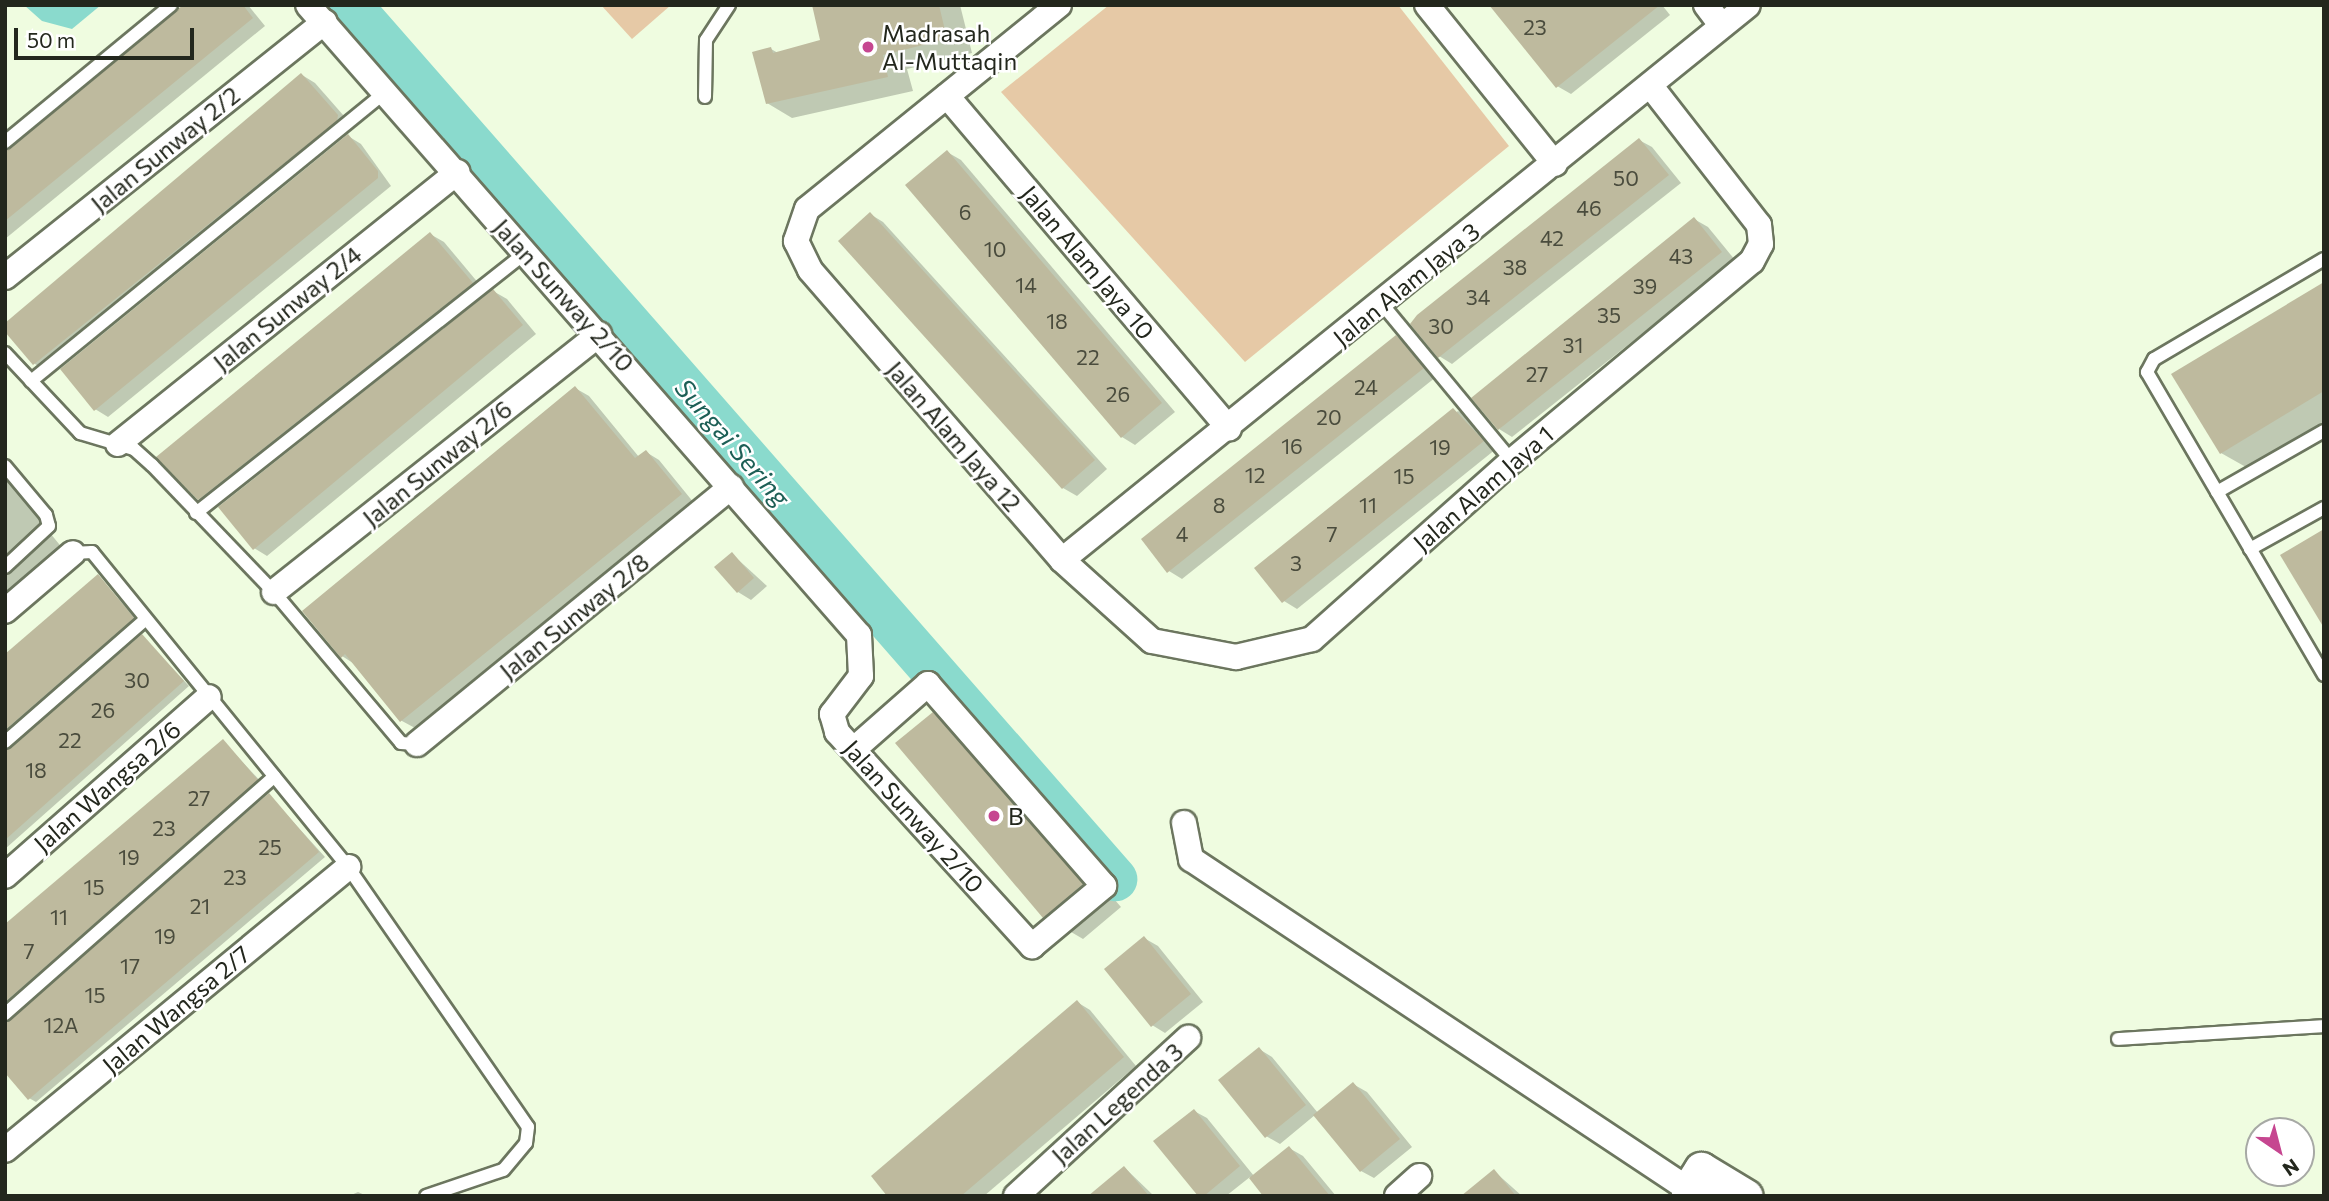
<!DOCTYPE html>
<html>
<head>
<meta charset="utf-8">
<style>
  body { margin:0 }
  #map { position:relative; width:2329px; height:1201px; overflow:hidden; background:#effce0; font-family:Commissioner,sans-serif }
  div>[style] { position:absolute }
  .green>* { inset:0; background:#e6c9a6 }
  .water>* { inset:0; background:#8adacd }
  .shadow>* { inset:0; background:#0003 }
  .river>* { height:44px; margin:-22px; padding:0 22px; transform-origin:22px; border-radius:22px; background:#8adacd }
  .building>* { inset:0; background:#beba9e }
  .roads { filter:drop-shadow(2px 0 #6c765f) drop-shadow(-2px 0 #6c765f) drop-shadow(0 2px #6c765f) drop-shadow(0 -2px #6c765f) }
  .lane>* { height:12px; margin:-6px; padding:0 6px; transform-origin:6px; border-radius:6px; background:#fff }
  .street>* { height:24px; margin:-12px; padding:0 12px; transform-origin:12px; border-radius:12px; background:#fff }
  .secondary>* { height:33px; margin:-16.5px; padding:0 16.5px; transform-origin:16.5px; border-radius:16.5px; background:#fff }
  .dots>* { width:19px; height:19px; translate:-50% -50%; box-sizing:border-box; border:4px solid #fff; border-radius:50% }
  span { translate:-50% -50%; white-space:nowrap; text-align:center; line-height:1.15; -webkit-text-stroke:5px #fff; paint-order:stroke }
  .number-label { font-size:21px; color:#4a4c3d }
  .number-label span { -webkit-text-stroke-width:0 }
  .poi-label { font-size:24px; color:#23271d }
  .left { translate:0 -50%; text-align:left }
  .street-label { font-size:24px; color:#23271d }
  .water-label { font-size:26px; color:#1d5f56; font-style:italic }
  .frame { position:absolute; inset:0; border:7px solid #23271d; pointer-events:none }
  .north { position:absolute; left:2245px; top:1117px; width:70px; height:70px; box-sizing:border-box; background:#fff; border:2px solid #a7a9a5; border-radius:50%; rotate:145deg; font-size:19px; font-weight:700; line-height:28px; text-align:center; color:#23271d }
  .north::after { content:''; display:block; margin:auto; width:24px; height:32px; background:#c64690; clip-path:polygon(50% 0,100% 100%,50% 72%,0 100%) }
  .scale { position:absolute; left:14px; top:28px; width:180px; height:32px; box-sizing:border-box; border:4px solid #23271d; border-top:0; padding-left:9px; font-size:21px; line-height:24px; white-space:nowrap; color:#23271d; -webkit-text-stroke:5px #fff; paint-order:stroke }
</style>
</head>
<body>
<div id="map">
  <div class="green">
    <div style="clip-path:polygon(601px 5px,671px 5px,632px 39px)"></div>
    <div style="clip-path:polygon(1109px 5px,1398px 5px,1509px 146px,1245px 362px,1001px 92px)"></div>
  </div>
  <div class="water">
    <div style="clip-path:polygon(24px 5px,101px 5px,72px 29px,42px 21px)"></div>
  </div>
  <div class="shadow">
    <div style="clip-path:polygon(185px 5px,248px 5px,265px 26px,5px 239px,5px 155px)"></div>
    <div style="clip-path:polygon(813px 5px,960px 5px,972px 53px,907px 69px,913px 91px,792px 118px,767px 103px,771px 49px,778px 53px,822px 41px)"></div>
    <div style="clip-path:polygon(1491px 5px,1662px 5px,1670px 15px,1571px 94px,1557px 86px)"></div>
    <div style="clip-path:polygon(302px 75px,315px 83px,351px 124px,48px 372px,35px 364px,5px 330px)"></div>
    <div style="clip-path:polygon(348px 136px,361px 144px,391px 186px,108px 417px,95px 409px)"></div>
    <div style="clip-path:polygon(1639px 140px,1652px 147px,1681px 183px,1452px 364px,1439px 356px)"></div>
    <div style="clip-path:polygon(947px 152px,961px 160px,1175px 412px,1135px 445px,1122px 437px)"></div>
    <div style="clip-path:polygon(870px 214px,883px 222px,1107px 469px,1077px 496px,1063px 488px,840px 241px)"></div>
    <div style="clip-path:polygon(1694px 219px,1708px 227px,1735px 260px,1512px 437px,1499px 429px)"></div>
    <div style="clip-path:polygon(430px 234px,444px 242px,485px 291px,212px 507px,199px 499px)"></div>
    <div style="clip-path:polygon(2324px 284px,2324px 437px,2260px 475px,2221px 453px)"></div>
    <div style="clip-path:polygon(493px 291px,507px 299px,536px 334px,267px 556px,254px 548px)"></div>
    <div style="clip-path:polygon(1397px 337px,1410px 345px,1436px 377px,1182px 579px,1169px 571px)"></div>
    <div style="clip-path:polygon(575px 388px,589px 396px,639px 457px,646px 452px,659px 460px,694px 503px,415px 728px,402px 721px,356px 665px,342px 656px)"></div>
    <div style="clip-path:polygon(1458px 411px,1471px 419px,1496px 449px,1297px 609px,1284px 601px,1257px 568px)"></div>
    <div style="clip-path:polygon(5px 477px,63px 549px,5px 595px)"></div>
    <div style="clip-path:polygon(732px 554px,767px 586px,751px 600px,738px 592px)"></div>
    <div style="clip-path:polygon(98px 576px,139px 622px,5px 739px,5px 657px)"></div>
    <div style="clip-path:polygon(142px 636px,189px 686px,5px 849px,5px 750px,11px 750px)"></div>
    <div style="clip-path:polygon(933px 714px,972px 737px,1121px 907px,1083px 939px,1044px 916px)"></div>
    <div style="clip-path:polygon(223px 741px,263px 784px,5px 1011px,5px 926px)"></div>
    <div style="clip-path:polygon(269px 795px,325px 857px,36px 1102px,29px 1098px,5px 1070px,5px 1022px,11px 1022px)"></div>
    <div style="clip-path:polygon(1144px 938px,1158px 946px,1203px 1002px,1165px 1033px,1152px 1025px)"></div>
    <div style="clip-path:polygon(1077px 1002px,1090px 1010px,1136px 1066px,984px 1196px,889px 1196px)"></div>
    <div style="clip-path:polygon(1259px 1049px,1272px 1057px,1318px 1113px,1353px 1084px,1367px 1092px,1412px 1147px,1374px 1178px,1361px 1171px,1315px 1115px,1280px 1144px,1266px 1136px)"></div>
    <div style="clip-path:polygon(1194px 1111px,1207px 1118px,1254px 1176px,1289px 1148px,1303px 1156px,1336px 1196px,1265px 1196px,1250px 1177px,1226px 1196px,1200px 1196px)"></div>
    <div style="clip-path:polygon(1125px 1168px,1154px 1196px,1091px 1196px)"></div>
    <div style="clip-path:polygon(1494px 1171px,1522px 1196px,1464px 1196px)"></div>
    <div style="clip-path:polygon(358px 1192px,367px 1196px,349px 1196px)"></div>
  </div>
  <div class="river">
    <div style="left:350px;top:5px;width:1162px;rotate:48.8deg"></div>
  </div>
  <div class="building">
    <div style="clip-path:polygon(183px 5px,243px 5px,253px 18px,5px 221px,5px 152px)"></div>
    <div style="clip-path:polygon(812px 5px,939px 5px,947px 39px,883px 55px,888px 77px,766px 104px,752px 52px,771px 47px,773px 53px,820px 40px)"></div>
    <div style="clip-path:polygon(1489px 5px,1660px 5px,1556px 88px)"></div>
    <div style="clip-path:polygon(301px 73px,338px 115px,337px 121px,33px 365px,5px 332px,5px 323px)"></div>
    <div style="clip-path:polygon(348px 134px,378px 171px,378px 178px,94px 411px,60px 369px)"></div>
    <div style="clip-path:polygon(1639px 138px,1669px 175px,1438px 358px,1410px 324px,1417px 315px)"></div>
    <div style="clip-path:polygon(947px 150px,1162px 403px,1121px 438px,905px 185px)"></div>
    <div style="clip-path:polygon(870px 212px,1095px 460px,1062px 489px,838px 241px)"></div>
    <div style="clip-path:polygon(1694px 217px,1722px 252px,1498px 430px,1471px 398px)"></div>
    <div style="clip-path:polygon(430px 232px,473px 283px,198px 500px,156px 457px)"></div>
    <div style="clip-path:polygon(2324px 282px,2324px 391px,2220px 454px,2171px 374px)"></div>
    <div style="clip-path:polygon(493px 289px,523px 325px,253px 550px,218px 507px)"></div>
    <div style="clip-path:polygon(1396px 335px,1424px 368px,1167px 573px,1141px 539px)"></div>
    <div style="clip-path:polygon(575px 386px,635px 458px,646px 450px,682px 494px,400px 722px,345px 654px,341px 658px,302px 611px)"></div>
    <div style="clip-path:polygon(1453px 408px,1484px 441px,1282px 603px,1254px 568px)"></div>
    <div style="clip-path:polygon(2324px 529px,2324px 628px,2280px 555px)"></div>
    <div style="clip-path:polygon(732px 552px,754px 578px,737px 593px,714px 567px)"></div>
    <div style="clip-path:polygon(98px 574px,134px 618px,5px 730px,5px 654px)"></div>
    <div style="clip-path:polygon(142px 634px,184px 681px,5px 840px,5px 751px)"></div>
    <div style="clip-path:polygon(933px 712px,1083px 884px,1043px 918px,895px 743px)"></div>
    <div style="clip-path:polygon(223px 739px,258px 780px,5px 1002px,5px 924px)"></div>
    <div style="clip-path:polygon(269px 793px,319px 852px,28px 1100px,5px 1073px,5px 1023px)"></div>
    <div style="clip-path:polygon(1144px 936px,1191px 994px,1151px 1027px,1104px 969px)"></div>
    <div style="clip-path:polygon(1077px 1000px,1124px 1057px,961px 1196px,887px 1196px,871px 1176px)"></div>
    <div style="clip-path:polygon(1259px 1047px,1306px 1105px,1265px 1138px,1218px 1080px)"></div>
    <div style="clip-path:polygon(1353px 1082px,1400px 1139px,1360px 1172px,1313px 1115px)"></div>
    <div style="clip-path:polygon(1194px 1109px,1240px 1166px,1204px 1196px,1198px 1196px,1153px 1141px)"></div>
    <div style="clip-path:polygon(1289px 1146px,1330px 1196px,1263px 1196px,1249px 1178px)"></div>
    <div style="clip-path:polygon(1124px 1166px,1149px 1196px,1088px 1196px)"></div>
    <div style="clip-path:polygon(1494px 1169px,1516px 1196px,1461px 1196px)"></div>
  </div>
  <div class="roads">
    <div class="lane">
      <div style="left:705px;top:97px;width:57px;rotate:-89deg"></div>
      <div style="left:706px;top:40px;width:42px;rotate:-56.7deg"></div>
      <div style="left:5px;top:142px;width:215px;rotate:-39.5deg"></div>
      <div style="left:2324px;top:259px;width:197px;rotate:149.5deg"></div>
      <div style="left:2154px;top:359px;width:15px;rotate:118deg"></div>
      <div style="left:2147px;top:372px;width:351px;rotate:59.7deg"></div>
      <div style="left:1382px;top:304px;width:204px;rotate:50.4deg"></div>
      <div style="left:5px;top:353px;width:110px;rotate:46.8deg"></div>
      <div style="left:80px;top:433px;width:56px;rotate:16.5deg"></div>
      <div style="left:134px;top:449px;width:24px;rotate:42deg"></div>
      <div style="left:152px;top:465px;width:176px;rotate:46.2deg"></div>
      <div style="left:274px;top:592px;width:197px;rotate:49.9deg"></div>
      <div style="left:401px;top:743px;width:16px;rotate:4deg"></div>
      <div style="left:31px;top:381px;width:459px;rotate:-39.2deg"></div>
      <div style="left:5px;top:466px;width:64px;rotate:50.1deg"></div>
      <div style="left:46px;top:515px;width:11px;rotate:75deg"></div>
      <div style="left:49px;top:526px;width:60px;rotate:137deg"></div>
      <div style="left:2217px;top:492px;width:123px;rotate:-29.7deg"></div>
      <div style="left:196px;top:513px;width:419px;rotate:-38.3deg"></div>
      <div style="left:2250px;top:549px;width:85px;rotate:-29deg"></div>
      <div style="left:73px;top:553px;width:19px;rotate:-3deg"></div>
      <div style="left:92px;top:552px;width:406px;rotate:50.9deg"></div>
      <div style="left:348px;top:867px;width:316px;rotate:55.3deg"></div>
      <div style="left:528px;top:1127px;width:16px;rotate:97deg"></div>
      <div style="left:526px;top:1143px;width:35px;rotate:130deg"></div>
      <div style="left:503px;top:1170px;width:81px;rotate:161.3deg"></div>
      <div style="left:5px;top:742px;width:187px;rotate:-41.1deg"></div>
      <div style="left:5px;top:1014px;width:359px;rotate:-41.4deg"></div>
      <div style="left:2118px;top:1039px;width:206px;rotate:-3.6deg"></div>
    </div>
    <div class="street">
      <div style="left:308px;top:5px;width:837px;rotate:48.83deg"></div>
      <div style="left:859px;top:635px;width:41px;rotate:87.2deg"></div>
      <div style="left:861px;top:676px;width:48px;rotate:127.3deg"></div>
      <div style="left:832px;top:714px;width:19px;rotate:74deg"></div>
      <div style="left:837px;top:732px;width:290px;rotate:47.7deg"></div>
      <div style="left:1032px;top:946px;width:94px;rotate:-39.8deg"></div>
      <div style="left:1104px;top:886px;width:268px;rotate:-131.1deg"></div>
      <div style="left:928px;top:684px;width:98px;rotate:138.7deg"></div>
      <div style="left:1059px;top:5px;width:324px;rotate:141deg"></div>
      <div style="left:807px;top:209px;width:34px;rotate:109deg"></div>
      <div style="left:796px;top:241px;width:32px;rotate:64deg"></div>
      <div style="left:810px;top:270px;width:384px;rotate:49deg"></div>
      <div style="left:1062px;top:560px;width:121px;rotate:42deg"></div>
      <div style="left:1152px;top:641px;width:86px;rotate:10.8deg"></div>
      <div style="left:1236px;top:657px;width:78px;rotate:-13.3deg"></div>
      <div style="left:1312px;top:639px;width:268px;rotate:-41.7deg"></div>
      <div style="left:1512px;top:461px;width:312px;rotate:-39.8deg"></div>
      <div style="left:1752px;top:261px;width:19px;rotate:-62deg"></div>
      <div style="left:1761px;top:244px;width:19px;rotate:-96deg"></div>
      <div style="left:1759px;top:225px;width:177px;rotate:-127.9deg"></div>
      <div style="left:1427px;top:5px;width:204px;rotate:51.2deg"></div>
      <div style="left:1706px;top:5px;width:26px;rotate:53deg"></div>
      <div style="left:947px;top:96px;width:436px;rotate:49.7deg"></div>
      <div style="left:5px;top:277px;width:409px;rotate:-38.6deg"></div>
      <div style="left:118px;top:444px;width:435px;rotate:-38.7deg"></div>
      <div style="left:1062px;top:560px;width:882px;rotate:-38.97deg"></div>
      <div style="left:274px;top:592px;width:415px;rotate:-38.4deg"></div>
      <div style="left:5px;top:611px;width:89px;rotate:-40.5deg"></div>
      <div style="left:417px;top:744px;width:406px;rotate:-39.3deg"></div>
      <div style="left:1184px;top:823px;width:37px;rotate:79deg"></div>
      <div style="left:1191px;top:859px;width:597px;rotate:33.58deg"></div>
      <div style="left:1688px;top:1189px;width:8px;rotate:120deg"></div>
      <div style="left:5px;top:876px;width:271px;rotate:-41.3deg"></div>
      <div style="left:5px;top:1150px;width:445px;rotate:-39.5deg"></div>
      <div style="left:1016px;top:1196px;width:234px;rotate:-42.6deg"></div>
      <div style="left:1397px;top:1196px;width:30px;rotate:-42deg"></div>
    </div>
    <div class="secondary">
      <div style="left:1700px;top:1196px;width:14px;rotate:-150deg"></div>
      <div style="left:1688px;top:1189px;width:24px;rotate:-57deg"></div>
      <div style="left:1701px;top:1169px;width:52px;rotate:31deg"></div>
    </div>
  </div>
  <div class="dots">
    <div style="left:868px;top:47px;background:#c64690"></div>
    <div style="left:994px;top:816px;background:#c64690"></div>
  </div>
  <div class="number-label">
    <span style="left:1535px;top:27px">23</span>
    <span style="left:1626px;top:178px">50</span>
    <span style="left:1589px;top:208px">46</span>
    <span style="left:965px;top:212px">6</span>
    <span style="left:1552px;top:238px">42</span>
    <span style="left:995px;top:249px">10</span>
    <span style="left:1681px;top:256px">43</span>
    <span style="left:1515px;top:267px">38</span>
    <span style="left:1026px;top:285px">14</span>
    <span style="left:1645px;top:286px">39</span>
    <span style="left:1478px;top:297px">34</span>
    <span style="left:1609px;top:315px">35</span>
    <span style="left:1057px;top:321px">18</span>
    <span style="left:1441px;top:326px">30</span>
    <span style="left:1573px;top:345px">31</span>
    <span style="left:1088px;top:357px">22</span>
    <span style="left:1537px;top:374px">27</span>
    <span style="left:1366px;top:387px">24</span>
    <span style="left:1118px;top:394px">26</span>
    <span style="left:1329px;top:417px">20</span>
    <span style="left:1292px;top:446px">16</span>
    <span style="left:1440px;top:447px">19</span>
    <span style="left:1255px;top:475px">12</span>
    <span style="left:1404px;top:476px">15</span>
    <span style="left:1219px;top:505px">8</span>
    <span style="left:1368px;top:505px">11</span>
    <span style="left:1182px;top:534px">4</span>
    <span style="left:1332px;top:534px">7</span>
    <span style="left:1296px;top:563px">3</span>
    <span style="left:137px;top:680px">30</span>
    <span style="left:103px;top:710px">26</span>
    <span style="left:70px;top:740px">22</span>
    <span style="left:36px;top:770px">18</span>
    <span style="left:199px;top:798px">27</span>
    <span style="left:164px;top:828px">23</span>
    <span style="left:270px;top:847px">25</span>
    <span style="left:129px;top:857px">19</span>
    <span style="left:235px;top:877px">23</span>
    <span style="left:94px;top:887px">15</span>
    <span style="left:200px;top:906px">21</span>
    <span style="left:59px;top:917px">11</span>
    <span style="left:165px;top:936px">19</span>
    <span style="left:29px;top:951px">7</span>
    <span style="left:130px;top:966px">17</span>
    <span style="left:95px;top:995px">15</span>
    <span style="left:61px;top:1025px">12A</span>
  </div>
  <div class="poi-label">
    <span class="left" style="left:882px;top:47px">Madrasah<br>Al-Muttaqin</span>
    <span class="left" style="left:1008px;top:816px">B</span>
  </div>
  <div class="street-label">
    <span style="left:165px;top:149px;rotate:-39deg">Jalan Sunway 2/2</span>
    <span style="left:1088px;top:262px;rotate:50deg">Jalan Alam Jaya 10</span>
    <span style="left:1406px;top:284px;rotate:-39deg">Jalan Alam Jaya 3</span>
    <span style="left:564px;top:295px;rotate:48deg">Jalan Sunway 2/10</span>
    <span style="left:287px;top:308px;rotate:-39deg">Jalan Sunway 2/4</span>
    <span style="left:954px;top:436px;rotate:49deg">Jalan Alam Jaya 12</span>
    <span style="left:437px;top:463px;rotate:-39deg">Jalan Sunway 2/6</span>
    <span style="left:1483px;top:488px;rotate:-41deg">Jalan Alam Jaya 1</span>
    <span style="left:574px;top:616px;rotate:-39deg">Jalan Sunway 2/8</span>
    <span style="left:107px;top:786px;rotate:-41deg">Jalan Wangsa 2/6</span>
    <span style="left:914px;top:816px;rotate:48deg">Jalan Sunway 2/10</span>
    <span style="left:176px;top:1009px;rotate:-40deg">Jalan Wangsa 2/7</span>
    <span style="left:1117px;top:1103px;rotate:-42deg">Jalan Legenda 3</span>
  </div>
  <div class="water-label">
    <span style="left:733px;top:442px;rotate:49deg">Sungai Sering</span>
  </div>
  <div class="frame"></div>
  <div class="north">N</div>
  <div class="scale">50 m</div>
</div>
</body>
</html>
